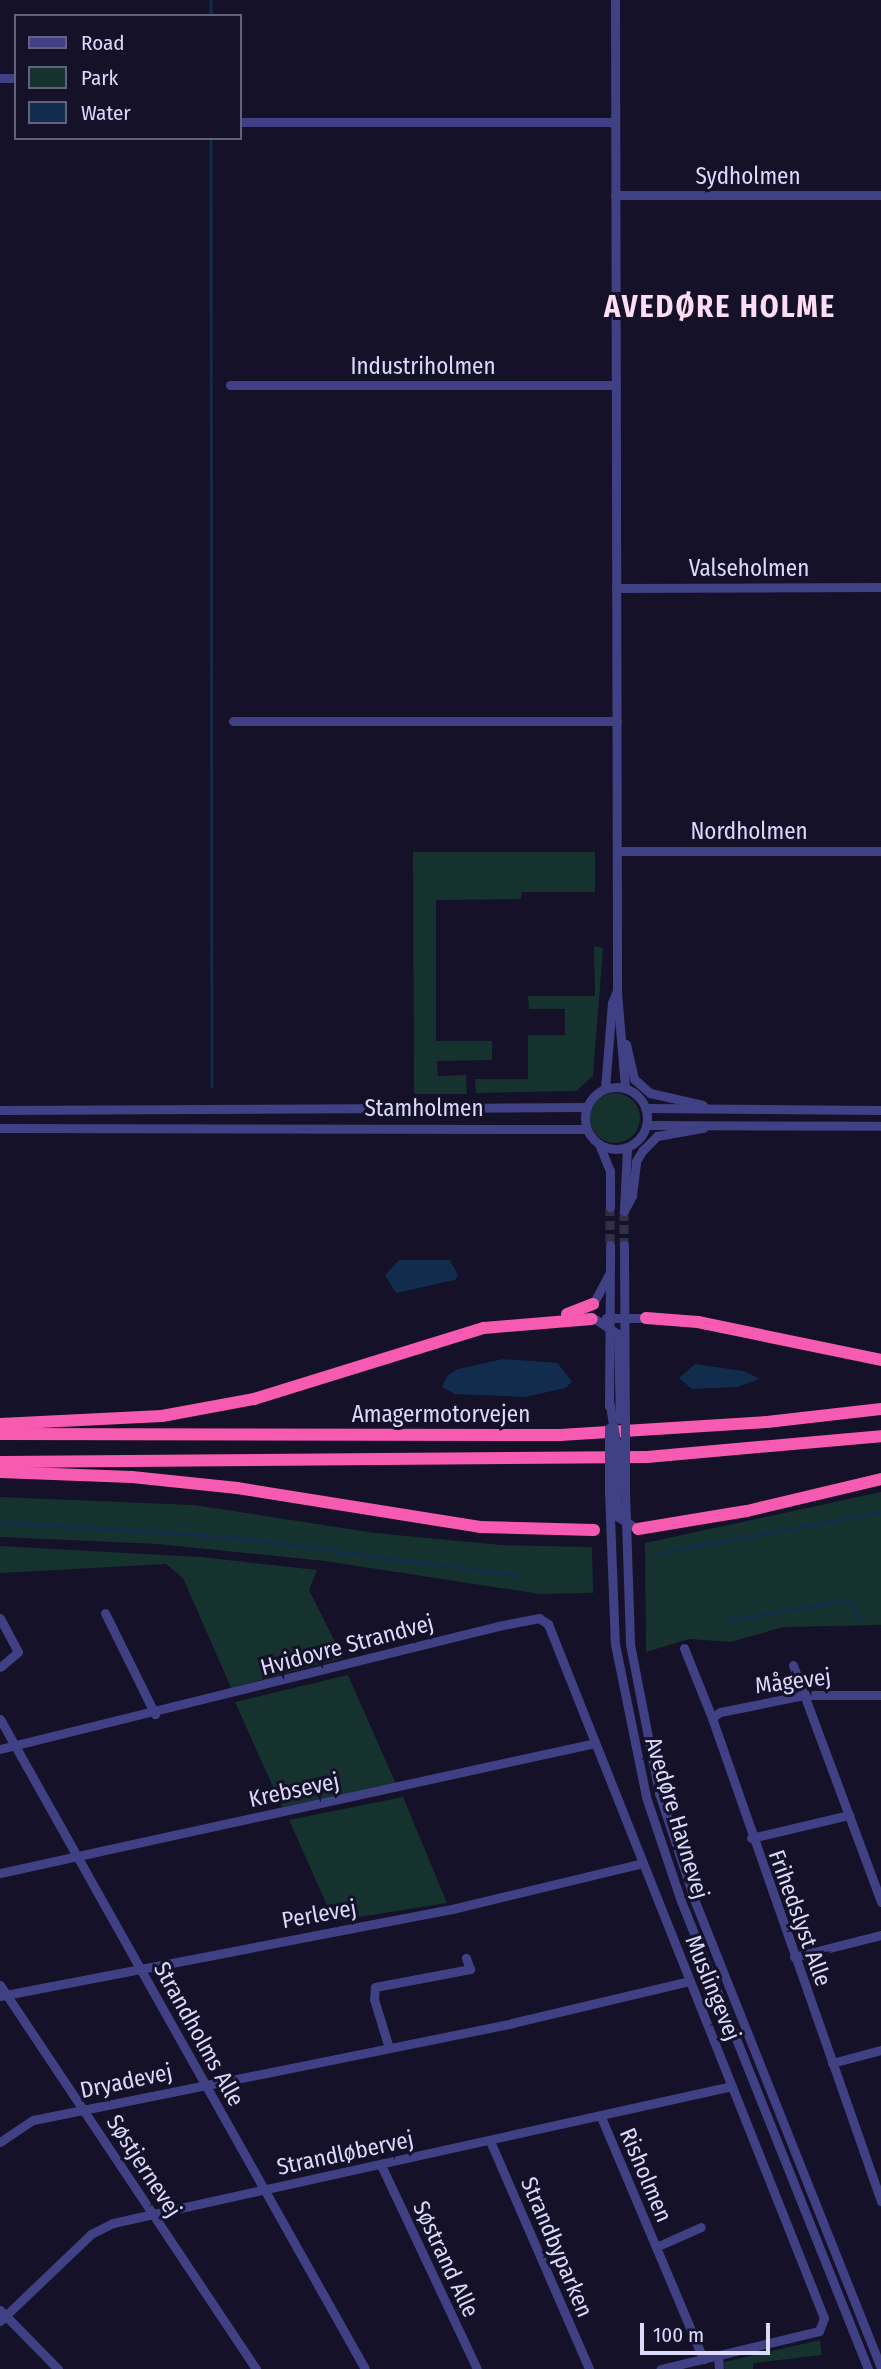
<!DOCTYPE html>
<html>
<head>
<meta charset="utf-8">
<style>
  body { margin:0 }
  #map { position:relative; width:881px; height:2369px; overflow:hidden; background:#141128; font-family:"Fira Sans Condensed",sans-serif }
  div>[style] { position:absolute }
  .green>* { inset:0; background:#15322e }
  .round { border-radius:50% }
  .water>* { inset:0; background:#112c4c }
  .stream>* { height:2.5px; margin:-1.25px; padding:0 1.25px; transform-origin:1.25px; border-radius:1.25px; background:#112c4c }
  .minor-tunnel>* { height:9px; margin-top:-4.5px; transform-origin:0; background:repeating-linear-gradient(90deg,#322f48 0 9px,transparent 0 13.5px) }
  .minor>* { height:9px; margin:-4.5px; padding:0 4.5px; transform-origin:4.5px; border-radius:4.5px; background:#3f4184 }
  .minor>.ring { margin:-4.5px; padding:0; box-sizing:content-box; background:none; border:9px solid #3f4184; border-radius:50% }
  .highway>* { height:12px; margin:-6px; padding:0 6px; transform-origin:6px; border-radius:6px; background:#f75bb1 }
  .minor-bridge>* { height:9px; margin:-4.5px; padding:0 4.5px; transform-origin:4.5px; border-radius:4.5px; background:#3f4184 }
  span { translate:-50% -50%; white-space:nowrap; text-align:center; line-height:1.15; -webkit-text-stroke:6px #141128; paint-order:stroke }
  .street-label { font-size:23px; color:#dbdafd }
  .district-label { font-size:30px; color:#fddcf4; font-weight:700; letter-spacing:2px }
  .legend { position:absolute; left:14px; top:14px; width:228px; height:126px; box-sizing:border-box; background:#141128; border:2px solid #64617d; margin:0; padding:9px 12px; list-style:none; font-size:21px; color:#dbdafd }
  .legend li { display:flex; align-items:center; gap:14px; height:35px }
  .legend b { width:35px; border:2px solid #64617d }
  .scale { position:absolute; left:640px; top:2323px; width:130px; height:32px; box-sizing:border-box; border:4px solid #dbdafd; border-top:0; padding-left:9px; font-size:21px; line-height:24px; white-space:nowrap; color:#dbdafd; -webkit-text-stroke:5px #141128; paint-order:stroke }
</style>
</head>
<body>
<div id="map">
  <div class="green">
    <div style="clip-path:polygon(413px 852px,595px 852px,595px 892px,522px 892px,521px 899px,436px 900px,436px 1041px,492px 1041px,492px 1060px,437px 1061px,438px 1076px,466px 1075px,467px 1094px,414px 1094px)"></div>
    <div style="clip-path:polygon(594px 946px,603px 948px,593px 1076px,576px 1091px,476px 1093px,475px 1079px,528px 1079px,528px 1035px,565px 1035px,565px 1009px,529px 1009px,528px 996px,595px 996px)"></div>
    <div class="round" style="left:590px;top:1093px;width:50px;height:50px"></div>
    <div style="clip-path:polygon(881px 1492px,881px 1625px,784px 1627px,730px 1642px,689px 1639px,646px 1652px,645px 1543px)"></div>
    <div style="clip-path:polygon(0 1497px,194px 1505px,375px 1533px,501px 1545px,592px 1547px,593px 1593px,540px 1594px,325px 1561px,158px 1544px,0 1537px)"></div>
    <div style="clip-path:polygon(0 1546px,201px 1557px,317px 1570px,309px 1590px,343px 1658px,231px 1688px,183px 1578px,166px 1564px,0 1573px)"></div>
    <div style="clip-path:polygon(348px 1675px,396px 1784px,282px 1807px,235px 1702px)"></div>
    <div style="clip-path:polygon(403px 1797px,447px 1903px,334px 1921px,289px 1820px)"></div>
    <div style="clip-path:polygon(820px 2340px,822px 2355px,753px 2363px,753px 2369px,725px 2369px,724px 2362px)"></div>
  </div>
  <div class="water">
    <div style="clip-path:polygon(399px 1260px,450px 1260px,458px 1275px,455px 1280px,396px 1293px,385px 1275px)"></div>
    <div style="clip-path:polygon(503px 1359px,557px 1363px,572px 1381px,566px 1388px,525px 1397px,455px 1394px,442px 1387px,448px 1375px,458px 1369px)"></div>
    <div style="clip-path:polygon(695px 1364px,744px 1371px,760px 1379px,737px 1387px,692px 1389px,679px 1378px)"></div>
  </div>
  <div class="stream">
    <div style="left:211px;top:0;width:16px;rotate:90deg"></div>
    <div style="left:211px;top:138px;width:948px;rotate:89.94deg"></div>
    <div style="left:0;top:1522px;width:233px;rotate:3.7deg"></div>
    <div style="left:233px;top:1537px;width:288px;rotate:7.6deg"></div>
    <div style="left:659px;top:1553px;width:226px;rotate:-10.5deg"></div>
    <div style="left:730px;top:1620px;width:122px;rotate:-9.9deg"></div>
    <div style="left:850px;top:1599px;width:25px;rotate:67deg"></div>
  </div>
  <div class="minor-tunnel">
    <div style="left:610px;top:1207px;width:38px;rotate:90deg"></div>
    <div style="left:624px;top:1211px;width:34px;rotate:90deg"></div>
  </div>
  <div class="minor">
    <div style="left:615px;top:0;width:992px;rotate:89.88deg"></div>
    <div style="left:617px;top:992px;width:96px;rotate:85.2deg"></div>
    <div style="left:0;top:78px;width:16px"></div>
    <div style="left:240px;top:122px;width:375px"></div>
    <div style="left:615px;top:195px;width:266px"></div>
    <div style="left:230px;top:385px;width:386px"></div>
    <div style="left:616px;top:588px;width:265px;rotate:-0.2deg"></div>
    <div style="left:233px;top:721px;width:384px"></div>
    <div style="left:617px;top:851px;width:264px"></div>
    <div style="left:626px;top:1044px;width:36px;rotate:77deg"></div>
    <div style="left:634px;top:1079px;width:21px;rotate:41deg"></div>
    <div style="left:650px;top:1093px;width:54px;rotate:12.8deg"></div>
    <div class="ring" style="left:585px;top:1087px;width:53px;height:53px"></div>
    <div style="left:605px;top:1088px;width:85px;rotate:-85.3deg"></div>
    <div style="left:612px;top:1003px;width:11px;rotate:-68deg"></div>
    <div style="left:645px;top:1108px;width:236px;rotate:0.5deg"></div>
    <div style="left:0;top:1110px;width:587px;rotate:-0.29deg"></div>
    <div style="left:646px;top:1125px;width:235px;rotate:0.2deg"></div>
    <div style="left:0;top:1128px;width:586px;rotate:0.1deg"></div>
    <div style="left:599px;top:1144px;width:29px;rotate:68deg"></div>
    <div style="left:610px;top:1171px;width:36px;rotate:90deg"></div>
    <div style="left:624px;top:1209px;width:62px;rotate:-87.2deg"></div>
    <div style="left:624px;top:1211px;width:17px;rotate:-62deg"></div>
    <div style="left:632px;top:1196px;width:35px;rotate:-83deg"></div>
    <div style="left:636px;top:1161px;width:13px;rotate:-58deg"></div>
    <div style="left:643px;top:1150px;width:20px;rotate:-45deg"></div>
    <div style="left:657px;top:1136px;width:47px;rotate:-9.9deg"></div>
    <div style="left:624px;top:1245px;width:174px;rotate:89.7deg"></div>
    <div style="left:593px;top:1304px;width:32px;rotate:-62deg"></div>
    <div style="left:606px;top:1318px;width:40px"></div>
    <div style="left:595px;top:1319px;width:27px;rotate:33deg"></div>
    <div style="left:618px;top:1334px;width:85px;rotate:88.7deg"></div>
    <div style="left:609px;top:1406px;width:161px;rotate:-89.6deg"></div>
    <div style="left:609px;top:1491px;width:153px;rotate:87.8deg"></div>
    <div style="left:615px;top:1644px;width:156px;rotate:78.5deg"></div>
    <div style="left:646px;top:1797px;width:110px;rotate:71.4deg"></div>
    <div style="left:681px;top:1901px;width:504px;rotate:68.22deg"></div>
    <div style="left:616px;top:1491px;width:26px;rotate:86deg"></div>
    <div style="left:618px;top:1517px;width:23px;rotate:31deg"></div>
    <div style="left:625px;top:1491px;width:153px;rotate:88.1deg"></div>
    <div style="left:630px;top:1644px;width:152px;rotate:79deg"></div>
    <div style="left:659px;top:1793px;width:112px;rotate:71.7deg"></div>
    <div style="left:694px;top:1899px;width:505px;rotate:68.26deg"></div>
    <div style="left:105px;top:1613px;width:113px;rotate:63.7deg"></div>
    <div style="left:0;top:1618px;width:38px;rotate:62deg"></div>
    <div style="left:18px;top:1652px;width:23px;rotate:140deg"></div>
    <div style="left:684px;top:1648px;width:75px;rotate:68.2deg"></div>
    <div style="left:712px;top:1718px;width:512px;rotate:70.72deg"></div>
    <div style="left:793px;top:1665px;width:253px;rotate:69.6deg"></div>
    <div style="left:712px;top:1718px;width:10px;rotate:-37deg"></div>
    <div style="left:720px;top:1712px;width:87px;rotate:-11.3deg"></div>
    <div style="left:805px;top:1695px;width:76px"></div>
    <div style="left:0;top:1719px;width:745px;rotate:60.68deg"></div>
    <div style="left:0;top:1749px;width:513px;rotate:-13.87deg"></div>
    <div style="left:498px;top:1626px;width:42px;rotate:-11deg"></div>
    <div style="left:539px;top:1618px;width:11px;rotate:34deg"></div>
    <div style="left:548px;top:1624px;width:747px;rotate:68.31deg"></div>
    <div style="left:824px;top:2318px;width:14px;rotate:111deg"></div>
    <div style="left:819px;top:2331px;width:163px;rotate:166.5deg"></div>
    <div style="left:751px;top:1838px;width:101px;rotate:-13.2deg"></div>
    <div style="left:0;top:1873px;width:609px;rotate:-12.32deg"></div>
    <div style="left:794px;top:1957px;width:90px;rotate:-14.2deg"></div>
    <div style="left:0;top:1985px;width:462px;rotate:56.3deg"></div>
    <div style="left:0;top:1996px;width:460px;rotate:-10.9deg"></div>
    <div style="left:452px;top:1909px;width:196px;rotate:-13.5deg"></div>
    <div style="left:389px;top:2048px;width:51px;rotate:-107deg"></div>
    <div style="left:374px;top:1999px;width:12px;rotate:-85deg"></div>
    <div style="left:375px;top:1987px;width:97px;rotate:-10.7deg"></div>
    <div style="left:470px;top:1969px;width:12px;rotate:-110deg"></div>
    <div style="left:832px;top:2063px;width:51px;rotate:-14.9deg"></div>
    <div style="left:601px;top:2117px;width:263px;rotate:67.1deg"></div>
    <div style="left:490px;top:2141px;width:249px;rotate:66.5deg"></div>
    <div style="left:0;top:2142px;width:40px;rotate:-34deg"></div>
    <div style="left:33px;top:2120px;width:489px;rotate:-11.4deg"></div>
    <div style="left:512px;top:2023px;width:183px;rotate:-13.3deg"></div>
    <div style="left:381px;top:2165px;width:225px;rotate:64.8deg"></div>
    <div style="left:656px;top:2247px;width:49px;rotate:-24deg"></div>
    <div style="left:0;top:2310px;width:83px;rotate:45.5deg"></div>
    <div style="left:0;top:2321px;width:126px;rotate:-43.7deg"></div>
    <div style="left:91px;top:2234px;width:25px;rotate:-27deg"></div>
    <div style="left:113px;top:2223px;width:634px;rotate:-12.48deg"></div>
    <div style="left:718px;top:2355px;width:14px;rotate:86deg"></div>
  </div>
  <div class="highway">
    <div style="left:567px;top:1314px;width:28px;rotate:-21deg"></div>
    <div style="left:646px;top:1318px;width:52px;rotate:4.4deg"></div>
    <div style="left:698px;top:1322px;width:187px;rotate:11.7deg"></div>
    <div style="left:0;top:1424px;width:162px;rotate:-2.8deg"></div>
    <div style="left:162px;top:1416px;width:94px;rotate:-10.5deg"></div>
    <div style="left:254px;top:1399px;width:241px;rotate:-17.2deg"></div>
    <div style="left:484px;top:1328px;width:108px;rotate:-4.8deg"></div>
    <div style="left:0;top:1434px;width:560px;rotate:0.1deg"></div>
    <div style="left:560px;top:1435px;width:207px;rotate:-3.6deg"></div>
    <div style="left:767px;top:1422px;width:115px;rotate:-6.5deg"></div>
    <div style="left:0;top:1462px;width:647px;rotate:-0.44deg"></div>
    <div style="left:647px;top:1457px;width:235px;rotate:-5.1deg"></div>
    <div style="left:0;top:1472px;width:132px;rotate:2.2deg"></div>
    <div style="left:132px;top:1477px;width:106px;rotate:6deg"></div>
    <div style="left:237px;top:1488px;width:246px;rotate:9.1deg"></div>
    <div style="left:480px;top:1527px;width:114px;rotate:1.5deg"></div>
    <div style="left:638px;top:1529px;width:110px;rotate:-9.4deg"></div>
    <div style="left:747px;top:1511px;width:138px;rotate:-13.4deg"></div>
  </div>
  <div class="minor-bridge">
    <div style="left:609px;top:1400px;width:43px;rotate:80.5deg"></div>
    <div style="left:616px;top:1442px;width:49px;rotate:90deg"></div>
    <div style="left:625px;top:1419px;width:72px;rotate:90deg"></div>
    <div style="left:609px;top:1491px;width:63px;rotate:-90deg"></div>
  </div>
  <div class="street-label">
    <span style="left:748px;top:176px">Sydholmen</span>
    <span style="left:423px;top:366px">Industriholmen</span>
    <span style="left:749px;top:568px">Valseholmen</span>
    <span style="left:749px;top:831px">Nordholmen</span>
    <span style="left:424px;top:1108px">Stamholmen</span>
    <span style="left:441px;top:1414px">Amagermotorvejen</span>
    <span style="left:347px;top:1645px;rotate:-15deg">Hvidovre Strandvej</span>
    <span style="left:793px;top:1681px;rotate:-7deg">Mågevej</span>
    <span style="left:294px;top:1790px;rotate:-12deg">Krebsevej</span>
    <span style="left:677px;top:1818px;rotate:73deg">Avedøre Havnevej</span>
    <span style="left:319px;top:1914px;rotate:-10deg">Perlevej</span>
    <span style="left:800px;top:1918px;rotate:70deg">Frihedslyst Alle</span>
    <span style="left:713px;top:1988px;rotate:68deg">Muslingevej</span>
    <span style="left:199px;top:2034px;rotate:61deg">Strandholms Alle</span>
    <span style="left:126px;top:2081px;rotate:-12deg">Dryadevej</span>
    <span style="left:345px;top:2153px;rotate:-12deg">Strandløbervej</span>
    <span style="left:144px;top:2166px;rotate:57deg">Søstjernevej</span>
    <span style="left:646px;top:2175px;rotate:67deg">Risholmen</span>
    <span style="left:557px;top:2247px;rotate:67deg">Strandbyparken</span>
    <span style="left:446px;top:2259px;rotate:65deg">Søstrand Alle</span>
  </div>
  <div class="district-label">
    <span style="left:720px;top:307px">AVEDØRE HOLME</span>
  </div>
  <ul class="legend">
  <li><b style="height:9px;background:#3f4184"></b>Road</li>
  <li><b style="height:19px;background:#15322e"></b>Park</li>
  <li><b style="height:19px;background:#112c4c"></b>Water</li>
  </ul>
  <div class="scale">100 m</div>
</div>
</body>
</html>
